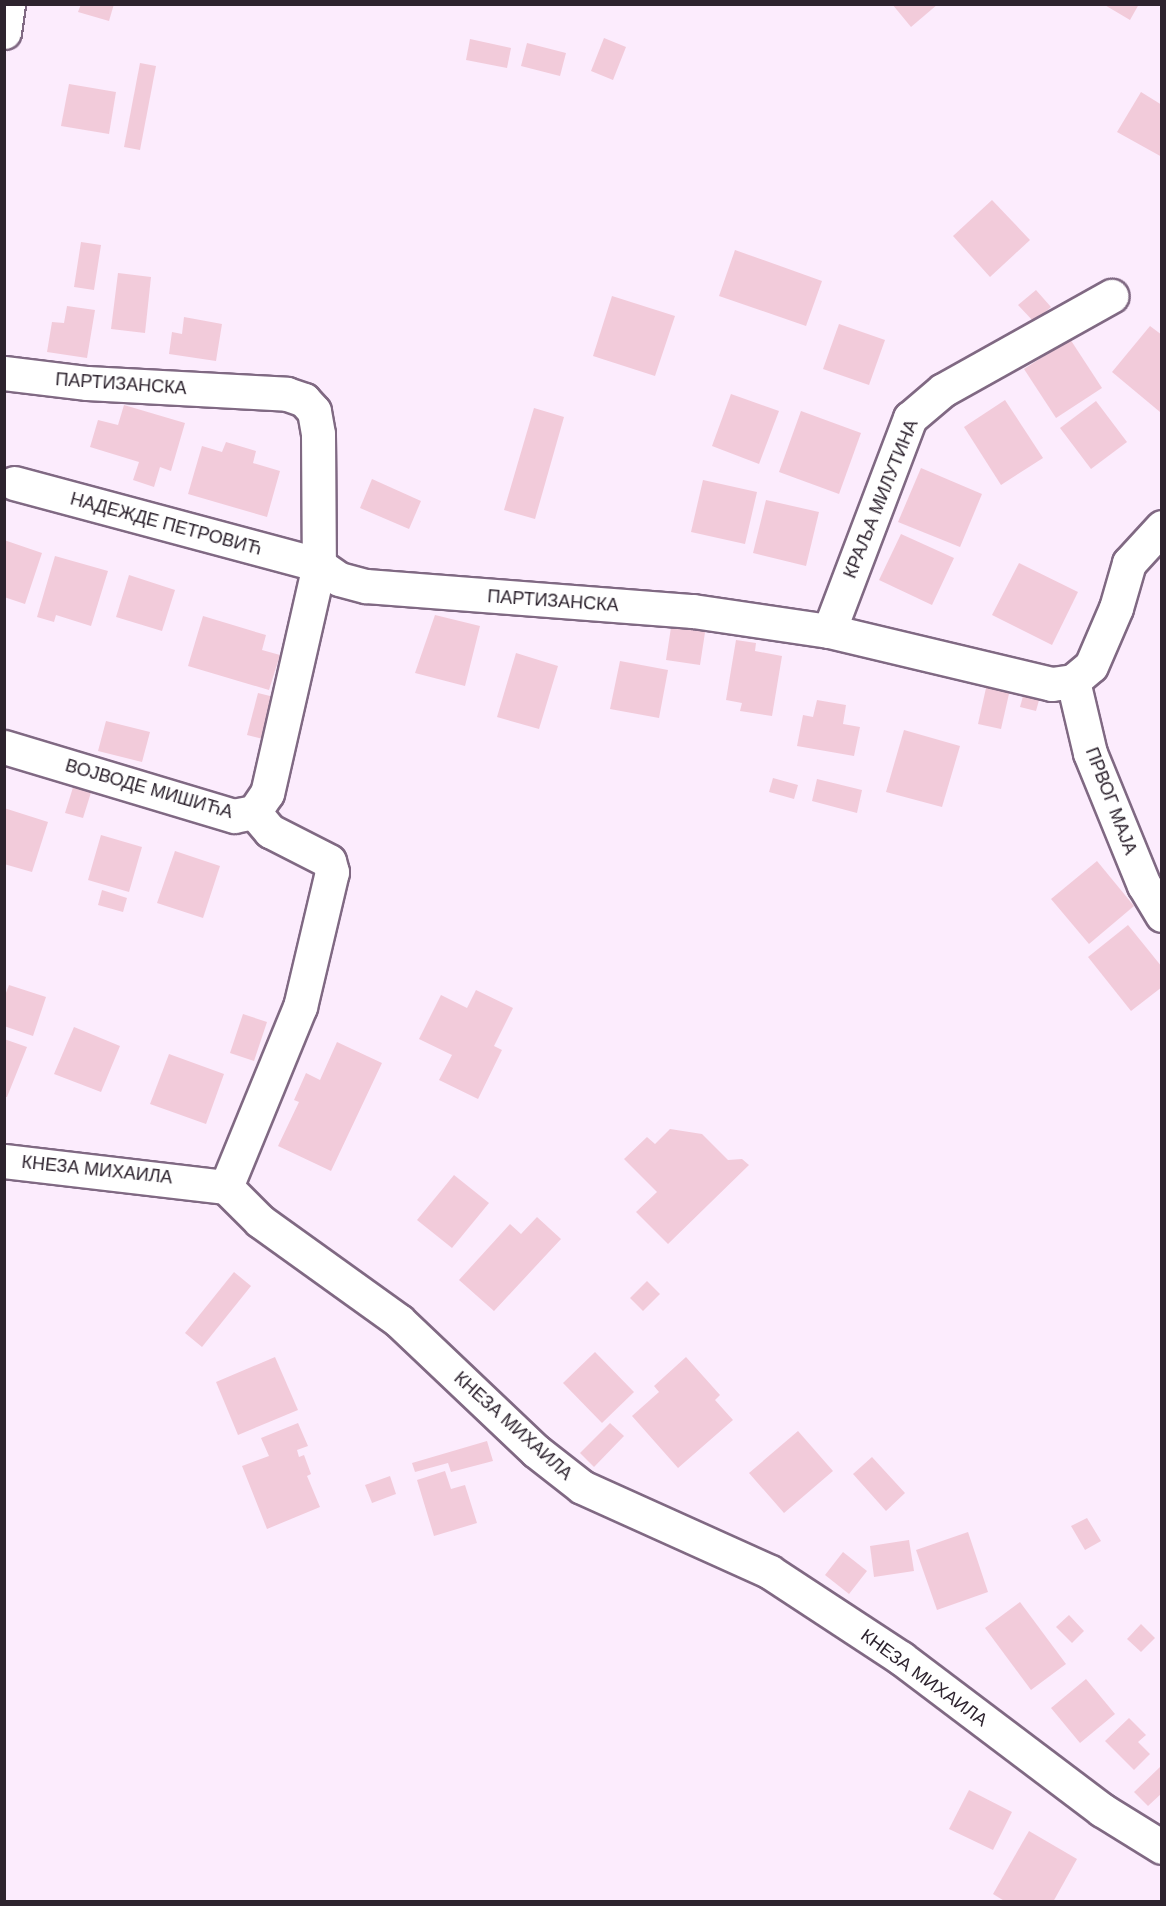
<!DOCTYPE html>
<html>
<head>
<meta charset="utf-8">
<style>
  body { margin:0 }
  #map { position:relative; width:1166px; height:1906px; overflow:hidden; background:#fcecfd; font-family:"DM Sans",sans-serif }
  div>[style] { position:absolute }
  .building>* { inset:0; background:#f2cbda }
  .roads { filter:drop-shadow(2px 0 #806983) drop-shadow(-2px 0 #806983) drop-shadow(0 2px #806983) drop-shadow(0 -2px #806983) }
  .minor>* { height:33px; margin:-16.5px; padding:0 16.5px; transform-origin:16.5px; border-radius:16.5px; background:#fff }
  span { translate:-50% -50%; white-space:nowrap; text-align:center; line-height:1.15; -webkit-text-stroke:4.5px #fff; paint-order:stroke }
  .street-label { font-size:18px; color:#2d232e }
  .frame { position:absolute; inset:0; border:6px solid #2d232e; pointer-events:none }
</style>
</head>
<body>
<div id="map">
  <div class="building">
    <div style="clip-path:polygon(81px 4px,114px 4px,109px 21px,78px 12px)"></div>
    <div style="clip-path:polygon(892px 4px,938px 4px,911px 27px)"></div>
    <div style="clip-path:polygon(1103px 4px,1139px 4px,1130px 20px)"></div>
    <div style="clip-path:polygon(604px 38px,626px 47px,613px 80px,591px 71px)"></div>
    <div style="clip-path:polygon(470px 39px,511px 48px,507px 68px,466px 60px)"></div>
    <div style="clip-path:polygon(527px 43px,566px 53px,560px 76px,521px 66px)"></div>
    <div style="clip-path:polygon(140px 63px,156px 66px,140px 150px,124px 147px)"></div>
    <div style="clip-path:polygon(69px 84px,116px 92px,109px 134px,61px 126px)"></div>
    <div style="clip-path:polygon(1141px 92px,1162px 105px,1162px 157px,1117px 132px)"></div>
    <div style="clip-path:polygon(992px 200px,1030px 240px,990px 277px,953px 236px)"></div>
    <div style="clip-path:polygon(81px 242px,101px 245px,94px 290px,74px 287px)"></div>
    <div style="clip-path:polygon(735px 250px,822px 281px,806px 326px,719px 296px)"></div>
    <div style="clip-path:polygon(118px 273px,151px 277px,145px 333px,111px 329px)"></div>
    <div style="clip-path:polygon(1036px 290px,1051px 307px,1034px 322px,1018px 305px)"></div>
    <div style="clip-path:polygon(612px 296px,675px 316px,655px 376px,593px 356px)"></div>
    <div style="clip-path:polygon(67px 306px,95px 310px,87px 358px,47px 352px,52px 322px,64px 323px)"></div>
    <div style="clip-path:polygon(184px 317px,222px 324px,216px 361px,169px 354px,172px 332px,182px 334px)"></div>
    <div style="clip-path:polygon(839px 324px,885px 340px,869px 385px,823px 369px)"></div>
    <div style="clip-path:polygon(1150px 326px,1162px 335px,1160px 412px,1112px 372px)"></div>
    <div style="clip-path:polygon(1070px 339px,1102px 388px,1056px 418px,1024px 369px)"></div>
    <div style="clip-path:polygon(731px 394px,779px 411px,759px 464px,712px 446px)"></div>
    <div style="clip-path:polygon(1005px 400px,1043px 458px,1001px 485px,964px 427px)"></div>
    <div style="clip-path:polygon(1096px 401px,1127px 442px,1091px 469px,1060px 428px)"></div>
    <div style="clip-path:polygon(124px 405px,185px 423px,171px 471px,160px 467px,154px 487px,133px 480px,139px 462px,90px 447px,98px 420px,118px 425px)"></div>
    <div style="clip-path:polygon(534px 408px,564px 417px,535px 519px,504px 510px)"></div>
    <div style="clip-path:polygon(801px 411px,861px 433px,839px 494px,779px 472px)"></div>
    <div style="clip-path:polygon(226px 442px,256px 451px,253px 463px,280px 471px,267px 517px,188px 494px,202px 446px,222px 452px)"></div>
    <div style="clip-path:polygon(921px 468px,982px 494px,960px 547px,898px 522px)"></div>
    <div style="clip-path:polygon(372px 479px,421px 501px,409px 529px,360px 508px)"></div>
    <div style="clip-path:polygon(703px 480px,757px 492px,745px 544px,691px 532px)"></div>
    <div style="clip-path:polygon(766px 500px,819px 512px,806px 566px,753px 553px)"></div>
    <div style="clip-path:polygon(901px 534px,954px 558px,932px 605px,879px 580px)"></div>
    <div style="clip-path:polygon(4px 540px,42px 553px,25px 604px,4px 597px)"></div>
    <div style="clip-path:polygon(55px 556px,108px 571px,91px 626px,56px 615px,54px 622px,37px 617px)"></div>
    <div style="clip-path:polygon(1019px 563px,1078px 592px,1052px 645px,992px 615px)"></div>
    <div style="clip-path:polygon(129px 575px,175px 590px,162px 631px,116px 617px)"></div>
    <div style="clip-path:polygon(435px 615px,480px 626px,465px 686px,415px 673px)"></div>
    <div style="clip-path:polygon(203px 616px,266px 635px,262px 650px,280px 655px,269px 690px,188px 666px)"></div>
    <div style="clip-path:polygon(672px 621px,706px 626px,700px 665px,666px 660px)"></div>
    <div style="clip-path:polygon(736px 640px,756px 643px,755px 651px,782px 656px,772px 716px,740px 711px,742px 703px,726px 700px)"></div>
    <div style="clip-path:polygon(516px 653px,558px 666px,539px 729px,497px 717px)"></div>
    <div style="clip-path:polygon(620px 661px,668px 670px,659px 718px,610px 709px)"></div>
    <div style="clip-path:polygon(988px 679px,1011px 685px,1001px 729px,978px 724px)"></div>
    <div style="clip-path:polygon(1025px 689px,1041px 693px,1036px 711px,1020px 707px)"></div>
    <div style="clip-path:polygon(258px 693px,274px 697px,263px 739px,247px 735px)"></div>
    <div style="clip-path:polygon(817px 700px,846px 705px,843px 724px,860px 727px,854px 756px,797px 746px,803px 715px,813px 717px)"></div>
    <div style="clip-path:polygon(106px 721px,150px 732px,142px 762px,98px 751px)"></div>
    <div style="clip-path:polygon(904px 730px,960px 746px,942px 807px,886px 792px)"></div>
    <div style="clip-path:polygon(773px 778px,798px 785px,794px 799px,769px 792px)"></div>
    <div style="clip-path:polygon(817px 779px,862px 790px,857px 813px,812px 801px)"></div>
    <div style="clip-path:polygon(75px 781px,93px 786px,83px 818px,65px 813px)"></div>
    <div style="clip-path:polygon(4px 808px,48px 822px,32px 872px,4px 864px)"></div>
    <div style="clip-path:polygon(101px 835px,142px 847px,129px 892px,88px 880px)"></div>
    <div style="clip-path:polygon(175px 851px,220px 866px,203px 918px,157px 903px)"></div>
    <div style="clip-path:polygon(1097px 861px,1134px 906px,1089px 944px,1051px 899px)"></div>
    <div style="clip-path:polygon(102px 890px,127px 898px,123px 912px,98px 905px)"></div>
    <div style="clip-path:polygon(1128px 925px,1162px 967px,1162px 987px,1131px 1011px,1088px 957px)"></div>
    <div style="clip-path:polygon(9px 985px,46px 997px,33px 1036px,4px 1026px,4px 998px)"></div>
    <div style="clip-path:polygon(476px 990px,513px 1008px,494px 1046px,502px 1050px,478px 1099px,439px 1080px,452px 1055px,419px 1039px,441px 995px,467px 1008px)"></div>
    <div style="clip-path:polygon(243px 1014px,267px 1022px,254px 1061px,230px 1053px)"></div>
    <div style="clip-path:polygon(74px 1027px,120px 1046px,101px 1092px,54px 1074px)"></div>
    <div style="clip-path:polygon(4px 1039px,27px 1047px,7px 1097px,4px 1097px)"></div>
    <div style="clip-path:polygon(337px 1042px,382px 1063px,331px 1171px,278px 1146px,299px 1102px,294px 1100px,306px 1073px,320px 1080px)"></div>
    <div style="clip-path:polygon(169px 1054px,224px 1074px,206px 1124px,150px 1104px)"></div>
    <div style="clip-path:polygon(670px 1129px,702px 1134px,728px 1160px,742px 1159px,749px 1165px,668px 1244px,636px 1212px,657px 1192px,624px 1159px,647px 1137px,655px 1144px)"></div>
    <div style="clip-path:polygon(454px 1175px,489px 1203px,452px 1248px,417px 1220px)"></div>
    <div style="clip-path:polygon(537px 1217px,561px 1239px,494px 1311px,459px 1280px,510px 1224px,521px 1234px)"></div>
    <div style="clip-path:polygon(234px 1272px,251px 1286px,202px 1347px,185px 1333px)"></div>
    <div style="clip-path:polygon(647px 1281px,660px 1294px,643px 1311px,630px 1298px)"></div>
    <div style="clip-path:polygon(595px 1352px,634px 1392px,602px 1423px,563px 1383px)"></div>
    <div style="clip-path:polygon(275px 1357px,298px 1410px,238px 1435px,216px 1382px)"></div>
    <div style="clip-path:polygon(686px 1357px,720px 1395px,715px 1400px,733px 1420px,678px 1468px,632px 1416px,659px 1392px,654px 1386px)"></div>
    <div style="clip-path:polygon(298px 1423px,308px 1446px,297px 1450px,299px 1457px,304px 1455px,311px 1474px,307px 1476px,320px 1507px,267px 1529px,242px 1466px,269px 1456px,261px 1438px)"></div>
    <div style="clip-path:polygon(610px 1423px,624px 1436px,594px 1467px,580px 1453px)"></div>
    <div style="clip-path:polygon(798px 1431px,833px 1471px,784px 1513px,749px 1473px)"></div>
    <div style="clip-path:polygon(487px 1441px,493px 1461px,451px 1472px,448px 1463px,415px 1472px,412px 1463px)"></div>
    <div style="clip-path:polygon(872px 1457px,905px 1493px,886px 1511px,853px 1474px)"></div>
    <div style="clip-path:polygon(445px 1471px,451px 1489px,465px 1485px,477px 1523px,434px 1536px,417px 1480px)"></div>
    <div style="clip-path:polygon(390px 1476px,396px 1494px,372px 1503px,365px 1485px)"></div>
    <div style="clip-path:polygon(1087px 1518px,1101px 1541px,1085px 1550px,1071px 1526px)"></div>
    <div style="clip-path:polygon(968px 1532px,988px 1592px,937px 1610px,916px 1550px)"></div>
    <div style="clip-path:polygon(909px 1540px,914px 1571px,874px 1577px,870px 1546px)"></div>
    <div style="clip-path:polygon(843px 1552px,867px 1571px,849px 1594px,825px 1575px)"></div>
    <div style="clip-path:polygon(1020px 1602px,1066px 1664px,1031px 1690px,985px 1628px)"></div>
    <div style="clip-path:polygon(1069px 1615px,1084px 1631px,1072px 1643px,1056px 1627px)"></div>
    <div style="clip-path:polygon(1141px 1624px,1155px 1638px,1141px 1652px,1127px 1639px)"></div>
    <div style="clip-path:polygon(1086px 1679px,1115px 1714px,1080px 1743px,1051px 1708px)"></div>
    <div style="clip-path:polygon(1129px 1718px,1146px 1735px,1138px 1742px,1150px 1754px,1134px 1770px,1105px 1741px)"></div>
    <div style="clip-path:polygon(1160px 1767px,1162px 1793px,1148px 1806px,1134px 1792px)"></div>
    <div style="clip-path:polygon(969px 1790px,1012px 1812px,993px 1850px,949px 1829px)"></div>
    <div style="clip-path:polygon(1029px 1831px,1077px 1859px,1053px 1902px,1006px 1902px,993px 1894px)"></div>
  </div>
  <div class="roads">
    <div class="minor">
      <div style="left:4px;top:32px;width:28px;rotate:-82deg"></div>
      <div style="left:4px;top:373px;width:84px;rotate:6.9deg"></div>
      <div style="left:87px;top:383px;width:200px;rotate:3.1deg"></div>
      <div style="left:287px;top:394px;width:18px;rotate:19deg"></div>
      <div style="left:304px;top:400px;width:15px;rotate:48deg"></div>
      <div style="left:314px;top:411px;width:23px;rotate:80deg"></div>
      <div style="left:318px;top:434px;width:131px;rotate:89.6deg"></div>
      <div style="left:319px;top:565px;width:234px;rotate:102.8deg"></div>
      <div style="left:267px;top:793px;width:23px;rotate:124deg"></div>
      <div style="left:254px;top:812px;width:20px;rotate:169deg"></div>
      <div style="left:234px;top:816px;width:240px;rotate:-163.3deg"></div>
      <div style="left:14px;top:483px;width:316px;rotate:15deg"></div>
      <div style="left:319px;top:565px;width:24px;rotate:35deg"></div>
      <div style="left:339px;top:579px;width:28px;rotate:15deg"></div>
      <div style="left:366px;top:586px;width:328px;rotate:4.4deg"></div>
      <div style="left:693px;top:611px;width:137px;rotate:8.4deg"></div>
      <div style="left:829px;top:631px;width:229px;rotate:13.4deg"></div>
      <div style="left:1052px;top:684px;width:21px;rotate:-8deg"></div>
      <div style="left:1073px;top:681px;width:23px;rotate:-40deg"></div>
      <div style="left:1091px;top:666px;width:63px;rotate:-66.7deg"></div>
      <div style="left:1116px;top:608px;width:47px;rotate:-73.9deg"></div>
      <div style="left:1129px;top:563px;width:49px;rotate:-47.5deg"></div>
      <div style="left:829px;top:631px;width:228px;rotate:-69.2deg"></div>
      <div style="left:910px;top:418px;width:43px;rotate:-40.3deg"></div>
      <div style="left:943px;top:390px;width:193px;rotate:-29.2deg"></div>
      <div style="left:1073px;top:681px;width:74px;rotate:76.7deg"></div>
      <div style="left:1090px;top:753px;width:143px;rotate:67.8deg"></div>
      <div style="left:1144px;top:885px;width:35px;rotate:59deg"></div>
      <div style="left:4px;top:1161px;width:224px;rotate:6.7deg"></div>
      <div style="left:226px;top:1187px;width:48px;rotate:45deg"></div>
      <div style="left:260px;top:1221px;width:171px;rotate:35.7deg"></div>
      <div style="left:399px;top:1321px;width:189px;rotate:43.5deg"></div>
      <div style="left:536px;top:1451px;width:58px;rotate:38deg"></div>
      <div style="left:582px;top:1487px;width:206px;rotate:24.3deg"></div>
      <div style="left:770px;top:1572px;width:157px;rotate:33.3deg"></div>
      <div style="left:901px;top:1658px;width:252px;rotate:37.1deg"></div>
      <div style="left:1102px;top:1810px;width:70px;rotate:31.7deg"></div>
      <div style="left:226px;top:1187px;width:195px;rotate:-67.7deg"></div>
      <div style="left:300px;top:1007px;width:139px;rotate:-76.7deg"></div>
      <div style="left:332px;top:872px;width:11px;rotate:-105deg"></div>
      <div style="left:329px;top:861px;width:66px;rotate:-153deg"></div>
      <div style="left:270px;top:831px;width:25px;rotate:-130deg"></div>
    </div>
  </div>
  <div class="street-label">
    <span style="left:121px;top:384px;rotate:4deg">ПАРТИЗАНСКА</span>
    <span style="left:881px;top:499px;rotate:-68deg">КРАЉА МИЛУТИНА</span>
    <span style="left:166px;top:524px;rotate:15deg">НАДЕЖДЕ ПЕТРОВИЋ</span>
    <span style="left:553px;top:601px;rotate:4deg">ПАРТИЗАНСКА</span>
    <span style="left:149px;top:789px;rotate:16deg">ВОЈВОДЕ МИШИЋА</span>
    <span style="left:1111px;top:801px;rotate:69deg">ПРВОГ МАЈА</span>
    <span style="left:97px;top:1170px;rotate:6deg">КНЕЗА МИХАИЛА</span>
    <span style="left:513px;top:1426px;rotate:42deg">КНЕЗА МИХАИЛА</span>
    <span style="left:924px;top:1678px;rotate:36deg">КНЕЗА МИХАИЛА</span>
  </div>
  <div class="frame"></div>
</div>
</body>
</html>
